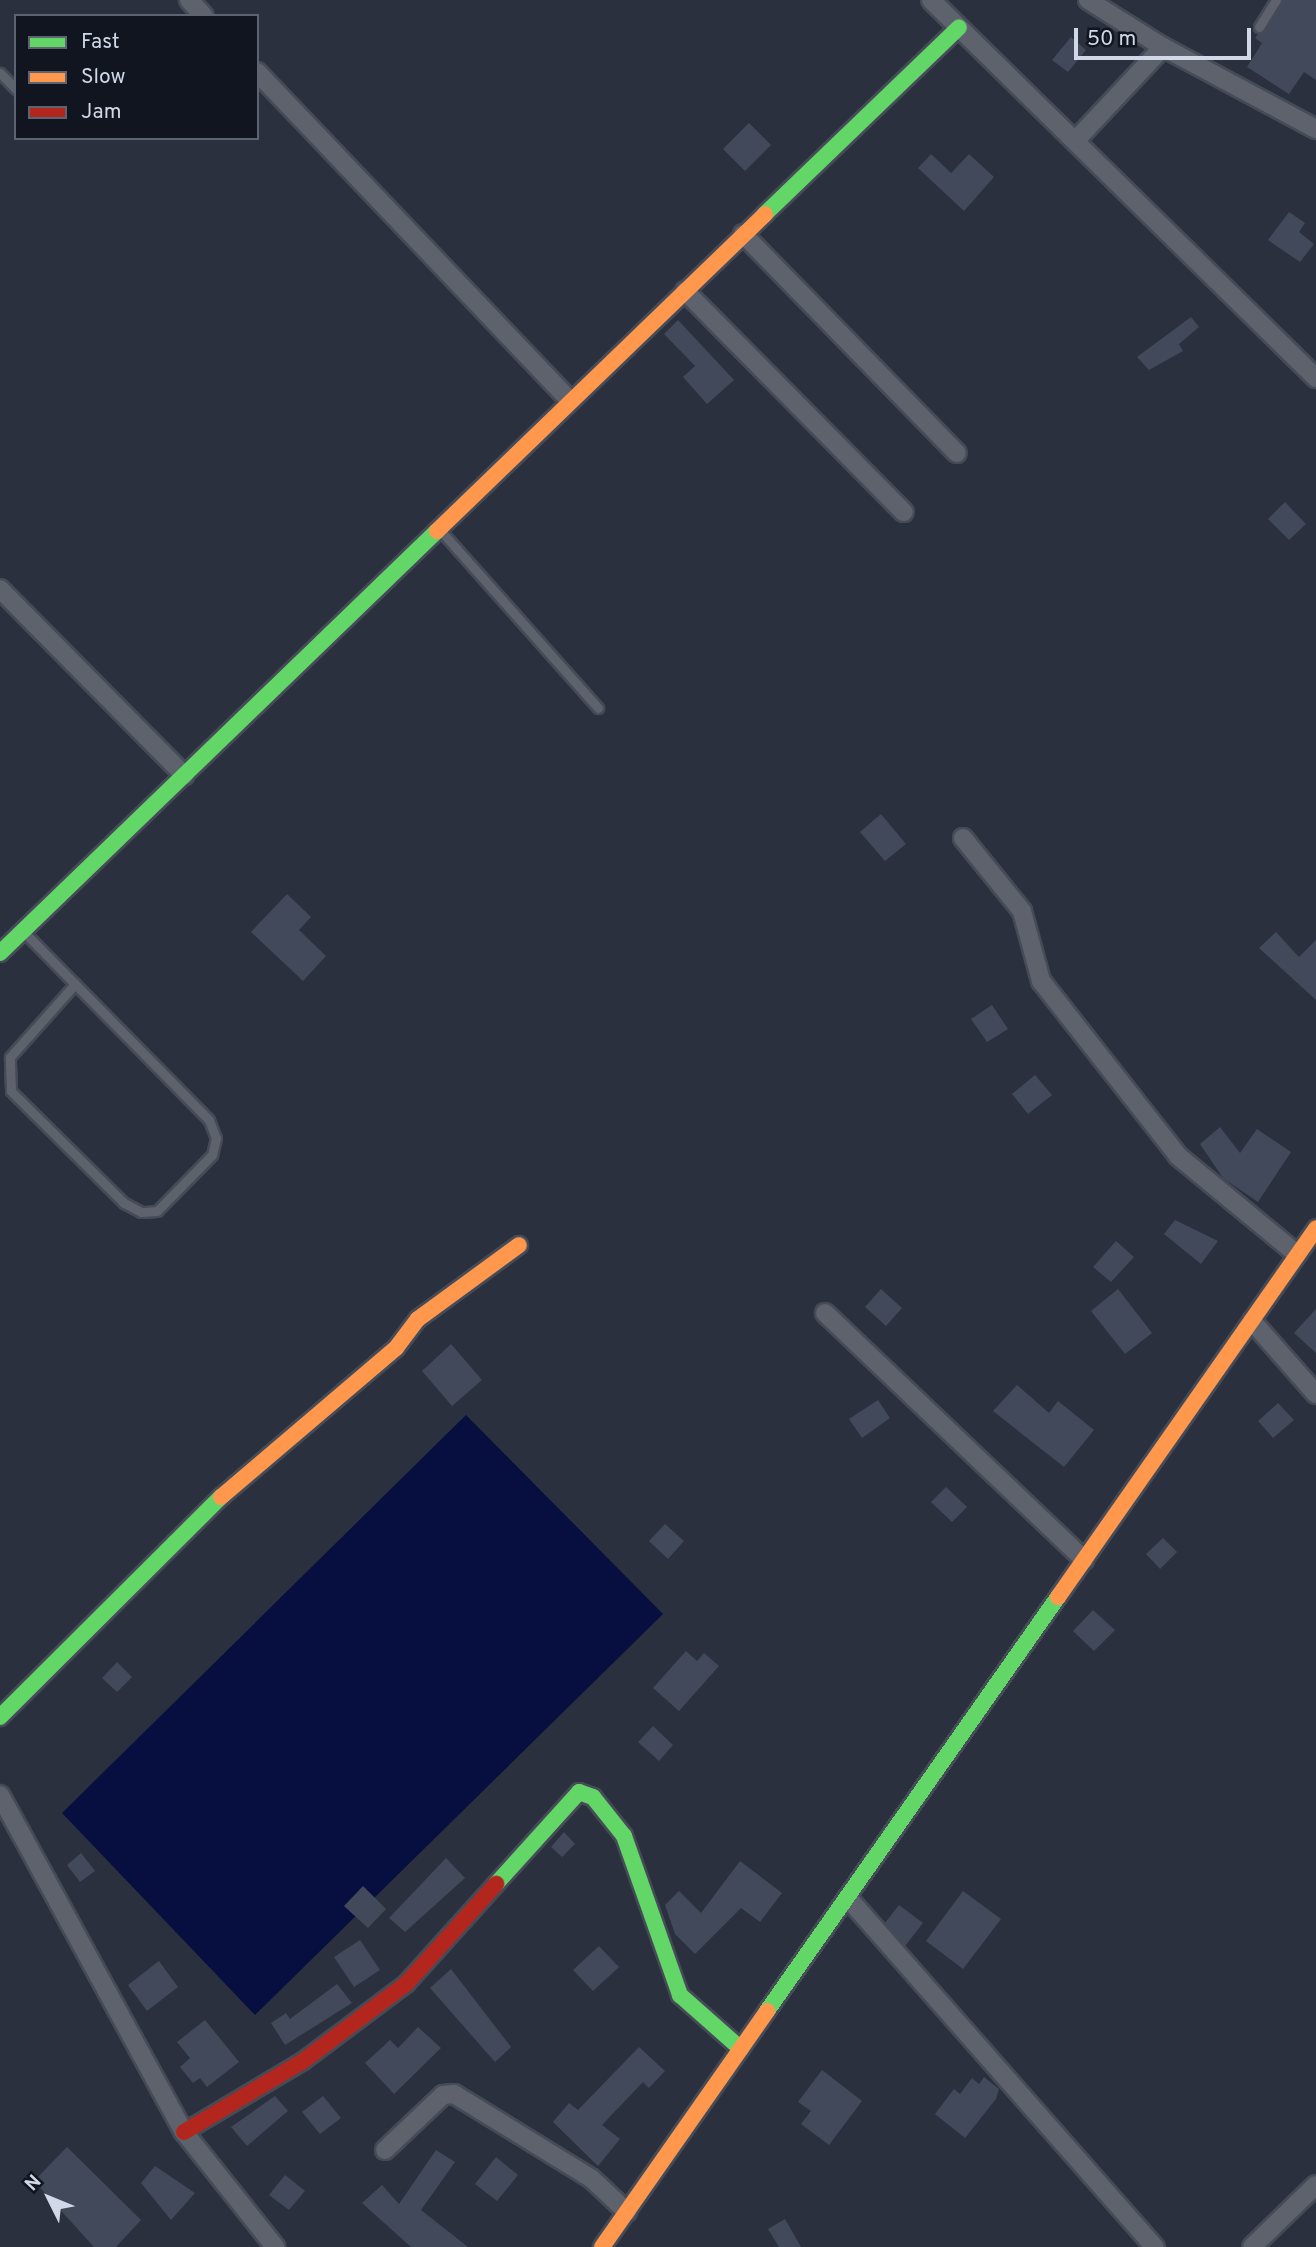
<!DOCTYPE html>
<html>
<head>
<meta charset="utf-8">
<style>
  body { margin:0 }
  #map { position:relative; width:1316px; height:2247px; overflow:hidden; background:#2a303d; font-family:Overpass,sans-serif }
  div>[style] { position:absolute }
  .water>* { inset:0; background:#070e40 }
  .building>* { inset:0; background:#42495a }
  .roads { filter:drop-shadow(2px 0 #454b57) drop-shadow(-2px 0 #454b57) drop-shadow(0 2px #454b57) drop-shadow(0 -2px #454b57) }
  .lane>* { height:9px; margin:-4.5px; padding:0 4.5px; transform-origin:4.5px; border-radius:4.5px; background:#5e626d }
  .street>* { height:18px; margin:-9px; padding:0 9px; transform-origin:9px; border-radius:9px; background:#5e626d }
  .fast>* { height:16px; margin:-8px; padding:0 8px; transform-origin:8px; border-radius:8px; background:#63d668 }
  .slow>* { height:16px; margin:-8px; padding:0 8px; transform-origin:8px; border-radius:8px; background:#ff974d }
  .jam>* { height:16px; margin:-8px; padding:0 8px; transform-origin:8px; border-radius:8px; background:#b3261e }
  span { translate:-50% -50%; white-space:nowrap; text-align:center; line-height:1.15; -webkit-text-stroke:7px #101520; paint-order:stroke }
  .legend { position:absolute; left:14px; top:14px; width:245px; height:126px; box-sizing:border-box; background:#101520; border:2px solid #5d6370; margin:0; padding:9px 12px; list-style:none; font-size:21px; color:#d1d8e8 }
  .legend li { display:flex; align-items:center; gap:14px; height:35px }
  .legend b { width:35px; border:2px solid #5d6370 }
  .north { position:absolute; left:14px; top:2163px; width:70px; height:70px; -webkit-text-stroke:5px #101520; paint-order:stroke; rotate:313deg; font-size:19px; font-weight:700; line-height:28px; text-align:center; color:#d1d8e8 }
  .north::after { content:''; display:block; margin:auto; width:24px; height:32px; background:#d1d8e8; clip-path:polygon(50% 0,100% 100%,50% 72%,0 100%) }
  .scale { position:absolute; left:1074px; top:28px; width:177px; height:32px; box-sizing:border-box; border:4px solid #d1d8e8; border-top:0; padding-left:9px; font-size:21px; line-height:24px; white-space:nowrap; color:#d1d8e8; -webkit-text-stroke:5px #101520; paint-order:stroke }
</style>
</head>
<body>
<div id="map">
  <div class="water">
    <div style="clip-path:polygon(466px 1415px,663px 1614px,255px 2015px,62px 1813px)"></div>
  </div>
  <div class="building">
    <div style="clip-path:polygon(1283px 0,1316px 0,1316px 80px,1304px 72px,1289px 94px,1247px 67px,1262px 43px,1255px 38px)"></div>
    <div style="clip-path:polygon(1071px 37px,1086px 50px,1068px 72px,1052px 60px)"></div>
    <div style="clip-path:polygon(749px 123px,771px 145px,745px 171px,723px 149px)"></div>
    <div style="clip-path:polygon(931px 154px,951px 173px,969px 154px,994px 177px,964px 211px,918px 168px)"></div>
    <div style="clip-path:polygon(1289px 212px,1305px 223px,1299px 232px,1314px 244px,1300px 262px,1268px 240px)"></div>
    <div style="clip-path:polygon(1191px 317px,1199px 327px,1179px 344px,1183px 351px,1149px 370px,1137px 357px)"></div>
    <div style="clip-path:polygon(678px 320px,734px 380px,707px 404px,683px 377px,695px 366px,664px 334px)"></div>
    <div style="clip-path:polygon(1285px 502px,1306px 524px,1289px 540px,1268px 519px)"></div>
    <div style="clip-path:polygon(881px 814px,906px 844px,885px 861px,860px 832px)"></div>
    <div style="clip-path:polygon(287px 894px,311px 917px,299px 930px,326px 956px,303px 981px,251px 932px)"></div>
    <div style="clip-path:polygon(1276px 932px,1299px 957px,1316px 940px,1316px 1000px,1259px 948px)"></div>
    <div style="clip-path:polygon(992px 1005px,1008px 1029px,987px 1042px,971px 1019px)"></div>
    <div style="clip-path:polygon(1035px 1075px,1052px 1095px,1028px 1114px,1012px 1094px)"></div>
    <div style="clip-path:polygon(1220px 1127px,1240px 1153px,1257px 1129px,1291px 1152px,1258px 1202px,1223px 1178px,1200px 1144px)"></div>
    <div style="clip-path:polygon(1175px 1220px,1218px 1241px,1201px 1264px,1164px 1234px)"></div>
    <div style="clip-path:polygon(1116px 1241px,1134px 1257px,1111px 1282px,1093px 1267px)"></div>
    <div style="clip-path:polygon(881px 1289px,902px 1308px,886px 1326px,865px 1307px)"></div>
    <div style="clip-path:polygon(1118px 1289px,1152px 1333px,1125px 1354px,1091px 1311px)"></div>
    <div style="clip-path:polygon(1316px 1309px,1316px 1353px,1294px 1333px)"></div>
    <div style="clip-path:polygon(451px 1344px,482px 1380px,452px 1406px,422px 1371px)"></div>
    <div style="clip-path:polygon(1017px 1385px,1049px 1413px,1058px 1401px,1094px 1430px,1064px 1467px,993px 1411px)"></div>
    <div style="clip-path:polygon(878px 1400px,890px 1418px,862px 1438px,849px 1419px)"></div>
    <div style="clip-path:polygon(1278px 1403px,1294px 1420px,1273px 1438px,1258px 1421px)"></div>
    <div style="clip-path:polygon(946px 1487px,967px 1507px,952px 1522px,931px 1502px)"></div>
    <div style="clip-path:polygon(665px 1524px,684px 1541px,668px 1559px,649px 1541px)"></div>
    <div style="clip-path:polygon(1163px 1538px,1177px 1552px,1160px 1569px,1146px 1554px)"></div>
    <div style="clip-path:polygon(1093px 1610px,1115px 1630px,1094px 1651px,1073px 1631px)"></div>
    <div style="clip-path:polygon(686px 1651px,697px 1661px,704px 1653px,719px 1666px,679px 1711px,653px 1688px)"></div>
    <div style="clip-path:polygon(117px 1662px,132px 1677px,117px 1692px,102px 1678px)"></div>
    <div style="clip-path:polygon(653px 1726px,673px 1745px,659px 1761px,638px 1742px)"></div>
    <div style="clip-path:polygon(564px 1832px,575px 1844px,562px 1857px,551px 1847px)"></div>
    <div style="clip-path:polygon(81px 1853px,95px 1871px,80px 1882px,67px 1865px)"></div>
    <div style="clip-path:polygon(446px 1858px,465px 1878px,405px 1932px,389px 1918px)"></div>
    <div style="clip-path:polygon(740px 1861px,782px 1893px,760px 1922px,741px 1908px,695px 1954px,675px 1934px,665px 1905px,679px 1891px,701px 1913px)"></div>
    <div style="clip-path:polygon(363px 1886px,386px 1909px,368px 1928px,344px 1906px)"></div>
    <div style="clip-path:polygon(963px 1891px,1001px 1919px,963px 1969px,926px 1941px)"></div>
    <div style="clip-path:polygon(899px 1905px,923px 1923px,905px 1946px,885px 1923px)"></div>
    <div style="clip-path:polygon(360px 1940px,380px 1970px,354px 1987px,334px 1957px)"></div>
    <div style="clip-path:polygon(599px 1946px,619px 1967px,593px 1991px,573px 1970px)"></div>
    <div style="clip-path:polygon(159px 1961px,178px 1987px,147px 2011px,128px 1985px)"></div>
    <div style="clip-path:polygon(451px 1969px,511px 2047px,495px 2062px,430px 1988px)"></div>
    <div style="clip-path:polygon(337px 1984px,352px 2003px,285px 2045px,271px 2023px,286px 2013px,290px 2019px)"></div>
    <div style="clip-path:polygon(205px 2020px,239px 2062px,207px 2087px,200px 2078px,193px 2083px,180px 2067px,190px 2058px,177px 2042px)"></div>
    <div style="clip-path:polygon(418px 2027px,441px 2048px,394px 2094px,365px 2063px,390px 2040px,398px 2048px)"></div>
    <div style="clip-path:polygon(639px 2047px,665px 2071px,649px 2088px,643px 2082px,602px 2125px,620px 2139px,598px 2166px,553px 2122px,569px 2103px,578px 2110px)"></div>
    <div style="clip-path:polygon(822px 2070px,862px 2101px,829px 2145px,801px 2124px,811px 2111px,798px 2102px)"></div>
    <div style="clip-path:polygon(984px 2077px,999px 2089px,996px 2099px,965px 2138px,935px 2114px,954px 2089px,960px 2094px,972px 2078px,979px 2084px)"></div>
    <div style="clip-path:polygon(275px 2096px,288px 2111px,247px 2146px,231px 2127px)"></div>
    <div style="clip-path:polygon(323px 2096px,341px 2118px,320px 2134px,302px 2112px)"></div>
    <div style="clip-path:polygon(67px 2147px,141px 2220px,116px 2247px,94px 2247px,34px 2181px)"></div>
    <div style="clip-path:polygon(436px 2150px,455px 2162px,421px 2210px,468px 2247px,411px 2247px,362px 2203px,382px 2185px,399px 2204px)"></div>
    <div style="clip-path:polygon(496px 2157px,518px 2175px,497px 2201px,475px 2184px)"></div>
    <div style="clip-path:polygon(155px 2166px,195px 2193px,171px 2220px,141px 2183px)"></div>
    <div style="clip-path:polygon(285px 2175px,305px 2191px,289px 2210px,269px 2195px)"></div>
    <div style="clip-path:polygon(785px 2219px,801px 2247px,779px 2247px,768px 2229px)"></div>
  </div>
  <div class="roads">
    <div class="lane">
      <div style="left:1259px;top:27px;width:32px;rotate:-58deg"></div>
      <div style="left:0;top:73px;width:23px;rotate:45deg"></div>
      <div style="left:440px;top:530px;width:238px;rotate:48.4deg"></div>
      <div style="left:25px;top:933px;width:71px;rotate:45.6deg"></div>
      <div style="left:75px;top:984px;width:191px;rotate:45.4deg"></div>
      <div style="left:209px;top:1120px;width:19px;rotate:69deg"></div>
      <div style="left:216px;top:1138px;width:17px;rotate:103deg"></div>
      <div style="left:212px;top:1155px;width:78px;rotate:134.5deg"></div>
      <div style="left:157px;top:1211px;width:16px;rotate:176deg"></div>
      <div style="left:141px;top:1212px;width:19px;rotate:-152deg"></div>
      <div style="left:124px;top:1203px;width:159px;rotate:-135.3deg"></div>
      <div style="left:11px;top:1091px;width:34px;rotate:-92deg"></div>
      <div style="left:10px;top:1057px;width:98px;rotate:-48.3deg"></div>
    </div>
    <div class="street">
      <div style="left:189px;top:0;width:22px;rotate:47deg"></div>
      <div style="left:931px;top:0;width:540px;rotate:44.47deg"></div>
      <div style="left:1088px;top:0;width:89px;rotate:32.1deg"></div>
      <div style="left:257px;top:72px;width:454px;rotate:46.4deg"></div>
      <div style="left:1077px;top:139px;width:126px;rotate:-46.9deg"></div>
      <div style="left:1163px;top:47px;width:174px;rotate:28.2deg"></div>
      <div style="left:743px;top:234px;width:306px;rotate:45.7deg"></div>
      <div style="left:685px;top:291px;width:311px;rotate:45.3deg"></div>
      <div style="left:0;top:589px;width:262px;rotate:45.3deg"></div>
      <div style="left:963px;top:838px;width:94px;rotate:51.1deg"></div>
      <div style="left:1022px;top:911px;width:73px;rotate:74.8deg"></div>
      <div style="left:1041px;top:981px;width:222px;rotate:51.9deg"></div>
      <div style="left:1178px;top:1156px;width:154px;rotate:39.5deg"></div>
      <div style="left:825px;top:1313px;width:358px;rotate:43.6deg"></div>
      <div style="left:1252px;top:1321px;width:97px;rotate:48.8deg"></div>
      <div style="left:0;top:1795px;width:384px;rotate:61.4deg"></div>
      <div style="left:184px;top:2132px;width:147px;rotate:51.6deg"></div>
      <div style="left:848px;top:1898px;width:465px;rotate:48.7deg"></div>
      <div style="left:385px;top:2150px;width:80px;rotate:-43.5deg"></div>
      <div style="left:443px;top:2095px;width:11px;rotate:-5deg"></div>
      <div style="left:454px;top:2094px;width:162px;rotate:31.6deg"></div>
      <div style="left:592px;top:2179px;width:48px;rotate:43.3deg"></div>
      <div style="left:1252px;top:2247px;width:89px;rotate:-44.1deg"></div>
    </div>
    <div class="fast">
      <div style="left:765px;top:214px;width:269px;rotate:-43.9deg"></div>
      <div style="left:0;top:953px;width:607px;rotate:-44deg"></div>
      <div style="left:0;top:1717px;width:312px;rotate:-44.9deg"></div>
      <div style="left:496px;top:1884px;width:124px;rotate:-47.9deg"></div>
      <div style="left:579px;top:1792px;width:15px;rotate:20deg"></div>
      <div style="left:593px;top:1797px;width:50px;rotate:51.5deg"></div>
      <div style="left:624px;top:1836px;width:169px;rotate:70.6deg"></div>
      <div style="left:680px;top:1995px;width:81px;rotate:41.5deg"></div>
      <div style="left:767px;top:2011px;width:506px;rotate:-54.9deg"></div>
    </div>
    <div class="slow">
      <div style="left:437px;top:531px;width:456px;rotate:-44deg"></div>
      <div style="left:221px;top:1497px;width:230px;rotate:-40.4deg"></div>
      <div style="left:396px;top:1348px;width:36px;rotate:-53deg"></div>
      <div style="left:418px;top:1319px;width:125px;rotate:-36.2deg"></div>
      <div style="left:1058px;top:1597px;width:450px;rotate:-55deg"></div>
      <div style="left:602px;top:2247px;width:288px;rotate:-55deg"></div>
    </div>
    <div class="jam">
      <div style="left:184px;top:2132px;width:139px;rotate:-30.8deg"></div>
      <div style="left:303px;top:2061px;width:129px;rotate:-36.8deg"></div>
      <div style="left:406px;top:1984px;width:135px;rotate:-48deg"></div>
    </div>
  </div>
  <ul class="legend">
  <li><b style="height:9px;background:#63d668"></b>Fast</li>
  <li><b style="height:9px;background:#ff974d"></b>Slow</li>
  <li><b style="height:9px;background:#b3261e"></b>Jam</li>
  </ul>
  <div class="north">N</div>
  <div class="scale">50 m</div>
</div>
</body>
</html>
